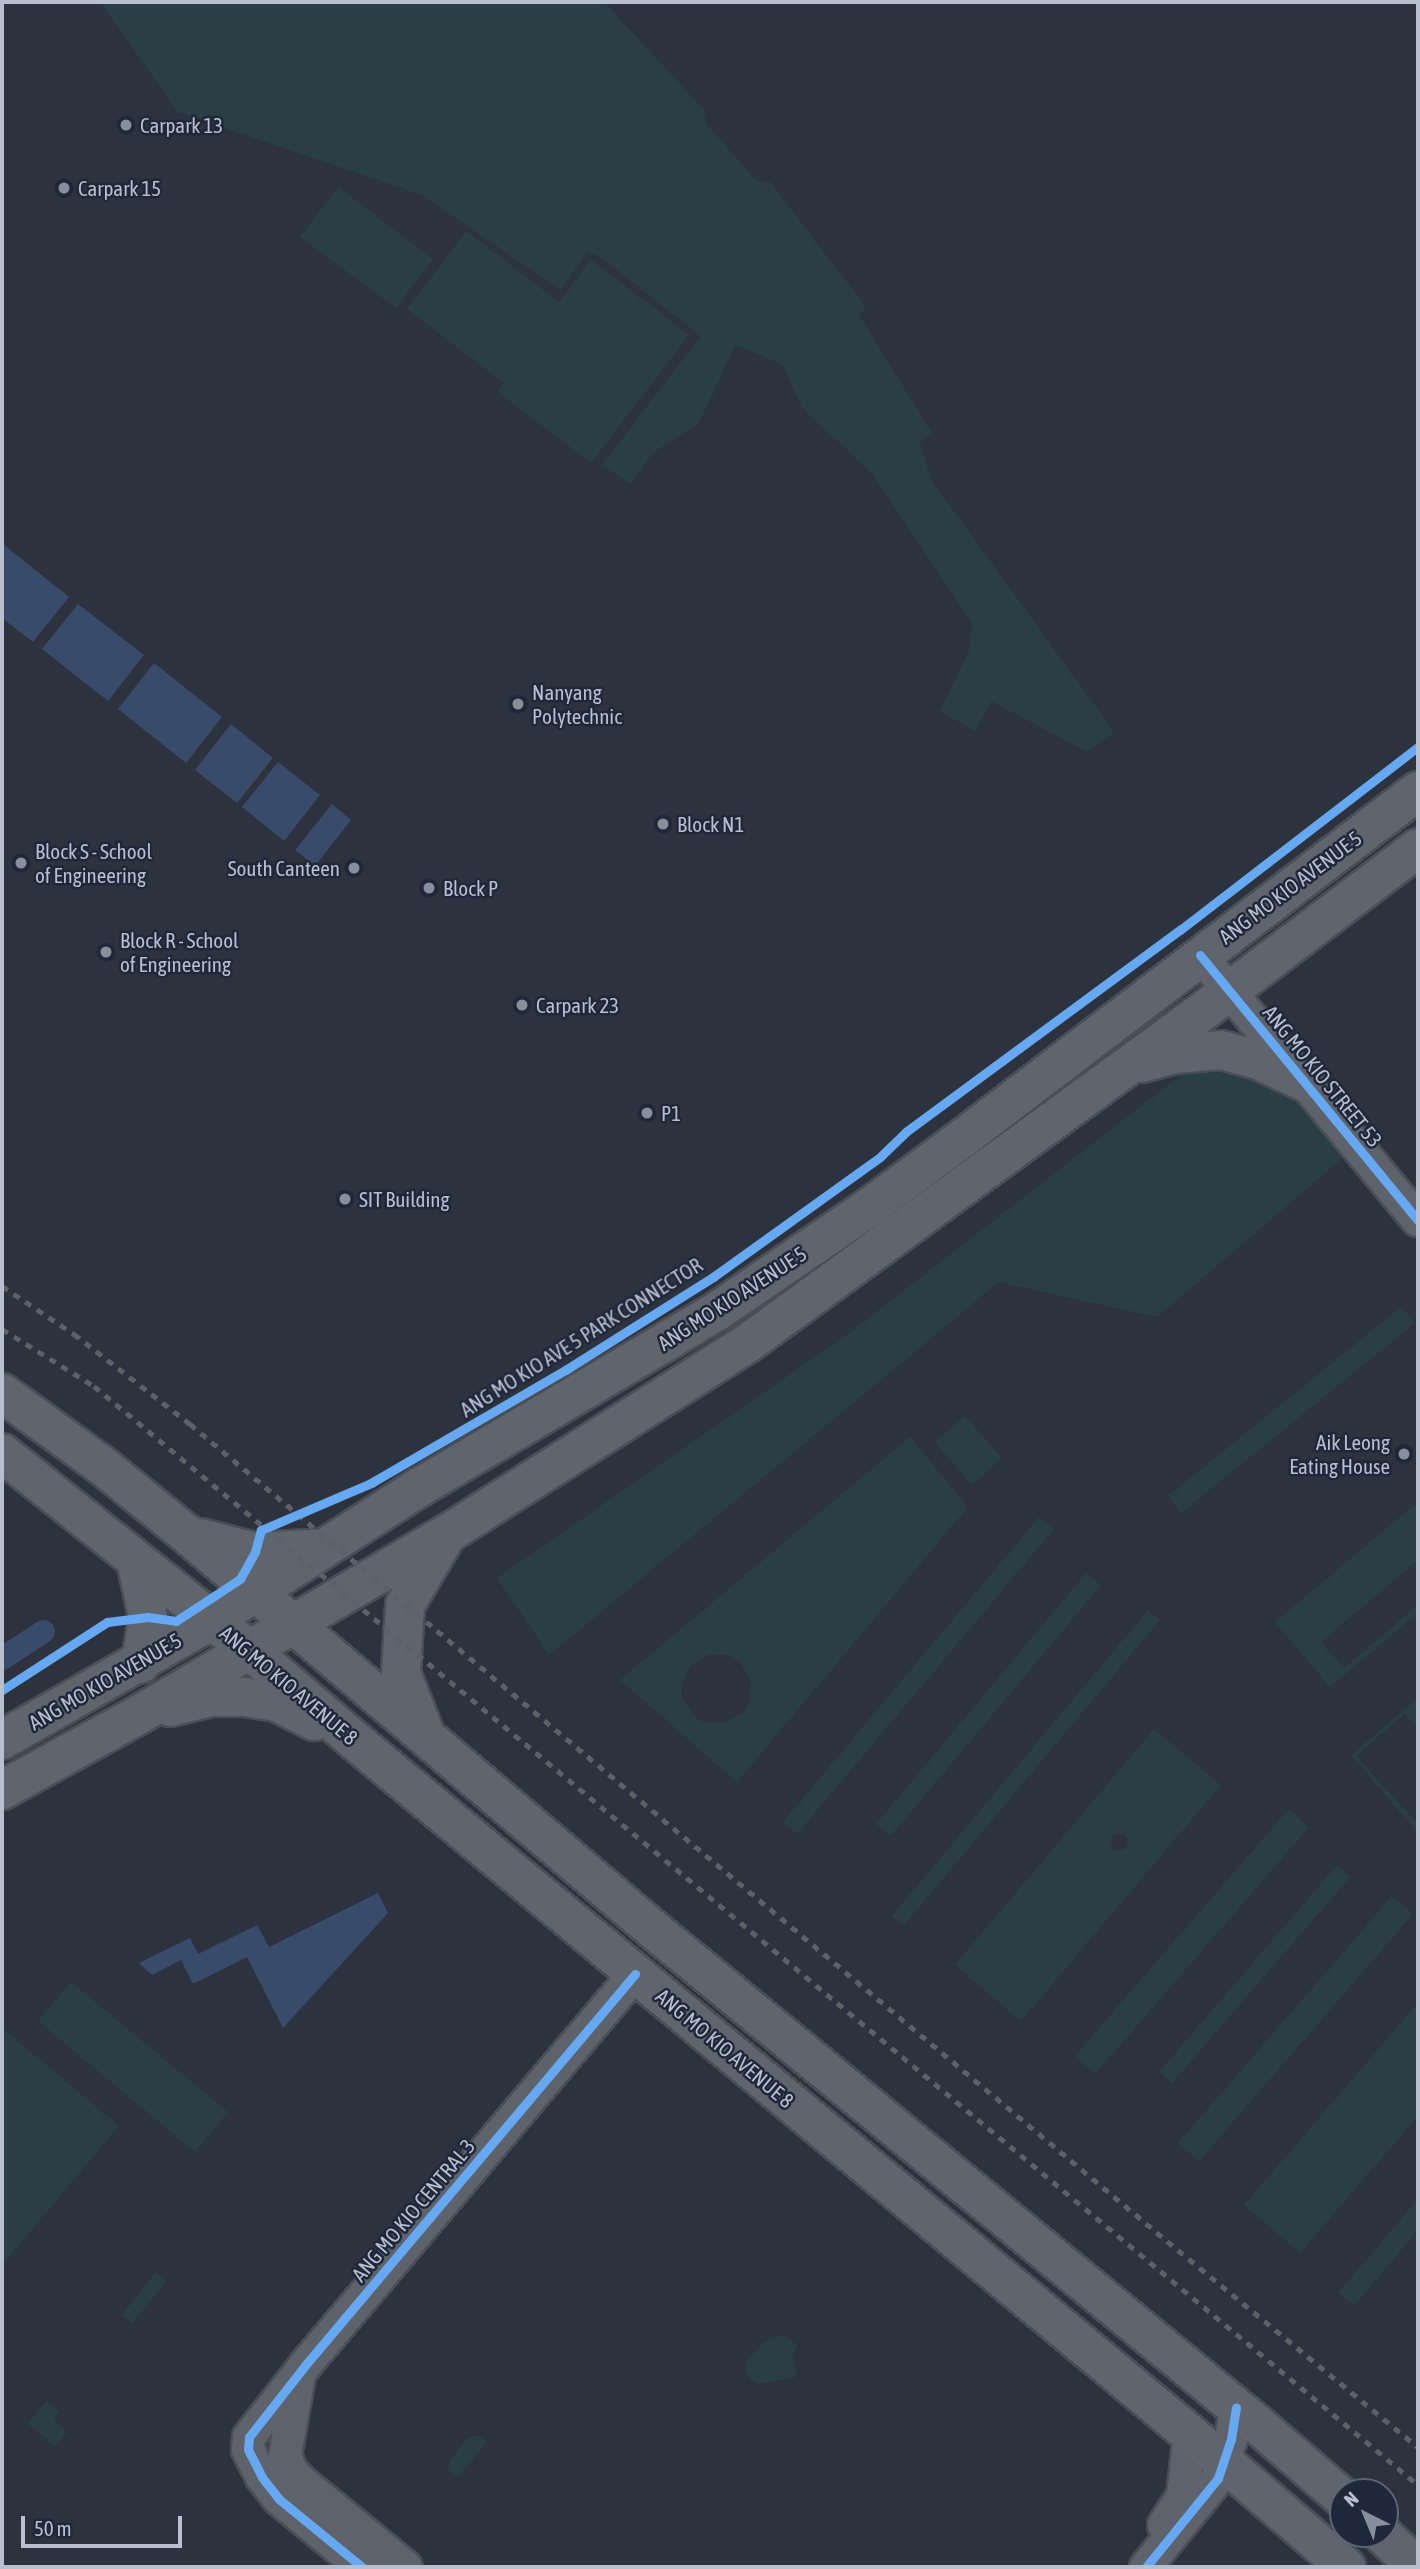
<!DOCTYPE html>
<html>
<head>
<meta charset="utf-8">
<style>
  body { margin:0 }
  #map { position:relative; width:1420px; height:2569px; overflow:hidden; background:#2d333e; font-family:"Asap Condensed",sans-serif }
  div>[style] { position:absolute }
  .green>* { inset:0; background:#293e45 }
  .water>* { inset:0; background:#394b6a }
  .canal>* { height:23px; margin:-11.5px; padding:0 11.5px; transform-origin:11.5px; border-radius:11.5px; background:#394b6a }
  .roads { filter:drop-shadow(2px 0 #4a4e56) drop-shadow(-2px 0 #4a4e56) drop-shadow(0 2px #4a4e56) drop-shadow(0 -2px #4a4e56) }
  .minor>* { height:32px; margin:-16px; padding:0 16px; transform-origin:16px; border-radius:16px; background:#5d626b }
  .major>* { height:38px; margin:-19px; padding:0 19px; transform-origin:19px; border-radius:19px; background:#60646c }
  .rail>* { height:5px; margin-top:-2.5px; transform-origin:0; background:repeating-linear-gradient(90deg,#5c6169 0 7px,transparent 0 14px) }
  .cycleway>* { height:9px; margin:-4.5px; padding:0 4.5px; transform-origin:4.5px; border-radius:4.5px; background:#66a8f1 }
  .dots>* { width:19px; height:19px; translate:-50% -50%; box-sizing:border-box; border:4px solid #1f283a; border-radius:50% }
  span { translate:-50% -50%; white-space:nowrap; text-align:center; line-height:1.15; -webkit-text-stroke:5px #1f283a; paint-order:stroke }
  .poi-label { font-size:21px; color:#b8bfce }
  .left { translate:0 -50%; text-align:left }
  .right { translate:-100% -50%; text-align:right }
  .street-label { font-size:21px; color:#b8bfce }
  .frame { position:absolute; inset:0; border:4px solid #b8bfce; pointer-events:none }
  .north { position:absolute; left:1329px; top:2478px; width:70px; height:70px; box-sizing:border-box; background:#1f283a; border:2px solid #5c6475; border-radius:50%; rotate:317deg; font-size:19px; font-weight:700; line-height:28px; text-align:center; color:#b8bfce }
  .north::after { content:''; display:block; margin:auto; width:24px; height:32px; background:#878e9c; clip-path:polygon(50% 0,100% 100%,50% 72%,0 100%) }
  .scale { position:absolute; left:21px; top:2516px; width:161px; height:32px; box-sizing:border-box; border:4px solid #b8bfce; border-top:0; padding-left:9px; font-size:21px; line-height:24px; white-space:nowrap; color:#b8bfce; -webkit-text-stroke:5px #1f283a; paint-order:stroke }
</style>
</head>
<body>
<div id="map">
  <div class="green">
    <div style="clip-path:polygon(100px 2px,604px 2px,704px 110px,706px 124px,757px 181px,770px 182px,866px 307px,859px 315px,932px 433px,919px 442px,932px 481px,1114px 732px,1087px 752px,991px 701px,975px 731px,940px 711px,969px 651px,972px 623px,872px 473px,802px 408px,783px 365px,735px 345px,699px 423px,654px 452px,630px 484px,602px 465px,701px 336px,598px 255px,587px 252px,561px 290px,422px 195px,178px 112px)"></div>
    <div style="clip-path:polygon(338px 187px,433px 259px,396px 308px,300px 237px)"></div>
    <div style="clip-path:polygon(466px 231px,559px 302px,591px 260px,689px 335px,591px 463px,498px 392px,504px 383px,407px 309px)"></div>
    <div style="clip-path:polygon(1204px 1057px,1294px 1095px,1345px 1156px,1157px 1317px,999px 1282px,549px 1655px,497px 1578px,848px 1334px)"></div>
    <div style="clip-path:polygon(1401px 1307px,1415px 1323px,1181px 1513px,1168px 1496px)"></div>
    <div style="clip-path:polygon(965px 1416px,1002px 1458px,972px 1485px,935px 1442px)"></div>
    <div style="clip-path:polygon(evenodd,910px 1437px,968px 1507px,737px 1782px,620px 1680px,910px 1437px,709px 1654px,731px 1656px,740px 1662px,751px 1681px,749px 1703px,743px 1712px,724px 1723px,702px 1722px,693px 1715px,682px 1697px,681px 1685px,690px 1666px,709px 1654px)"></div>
    <div style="clip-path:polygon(1418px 1502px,1418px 1560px,1321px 1642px,1344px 1668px,1418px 1605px,1418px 1613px,1330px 1687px,1275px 1622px)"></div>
    <div style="clip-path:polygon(1039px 1517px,1054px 1529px,797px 1834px,783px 1822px)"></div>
    <div style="clip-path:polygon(1086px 1573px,1101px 1585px,891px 1836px,876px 1824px)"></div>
    <div style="clip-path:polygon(1148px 1610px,1160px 1620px,904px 1925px,906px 1928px,892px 1916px)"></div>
    <div style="clip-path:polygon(1418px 1698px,1418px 1728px,1405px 1714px,1356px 1756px,1418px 1824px,1418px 1833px,1351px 1755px)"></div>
    <div style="clip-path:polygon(evenodd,1154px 1729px,1221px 1785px,1021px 2021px,955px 1965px,1154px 1729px,1118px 1833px,1125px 1835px,1128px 1841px,1126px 1848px,1120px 1851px,1113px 1849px,1110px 1843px,1112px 1836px,1118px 1833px)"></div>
    <div style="clip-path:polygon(1289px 1809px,1309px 1827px,1095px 2074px,1075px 2056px)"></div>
    <div style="clip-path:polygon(1337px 1865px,1350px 1877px,1172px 2083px,1159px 2072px)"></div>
    <div style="clip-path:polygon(1392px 1896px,1413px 1914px,1199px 2161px,1178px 2143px)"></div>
    <div style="clip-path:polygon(71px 1982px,228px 2112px,195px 2152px,38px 2021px)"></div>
    <div style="clip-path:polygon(1418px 2003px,1418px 2116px,1300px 2253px,1244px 2205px)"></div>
    <div style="clip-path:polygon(2px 2028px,119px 2126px,2px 2265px)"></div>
    <div style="clip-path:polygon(1418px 2199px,1418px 2230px,1354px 2306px,1338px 2293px)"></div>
    <div style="clip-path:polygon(156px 2272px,167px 2281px,132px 2323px,122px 2315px)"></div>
    <div style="clip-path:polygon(784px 2335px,797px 2345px,792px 2358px,797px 2373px,794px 2378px,758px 2384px,751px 2379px,745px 2371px,747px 2361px,764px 2342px)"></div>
    <div style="clip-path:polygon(47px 2401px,59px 2411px,53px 2419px,67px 2432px,55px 2446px,28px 2424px)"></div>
    <div style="clip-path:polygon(478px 2435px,487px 2442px,458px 2477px,448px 2470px,450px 2460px,468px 2438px)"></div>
  </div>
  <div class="water">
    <div style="clip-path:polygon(4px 545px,69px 597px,33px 642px,2px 618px)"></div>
    <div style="clip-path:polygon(78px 604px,144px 655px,108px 701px,42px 649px)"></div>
    <div style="clip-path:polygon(154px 663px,222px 717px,186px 763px,118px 709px)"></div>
    <div style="clip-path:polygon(231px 724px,273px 758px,237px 803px,195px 770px)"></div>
    <div style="clip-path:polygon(278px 762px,320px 795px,284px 841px,242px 807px)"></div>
    <div style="clip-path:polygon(332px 804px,351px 820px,315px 866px,295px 850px)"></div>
    <div style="clip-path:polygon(378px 1893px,388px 1913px,283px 2028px,247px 1957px,193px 1984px,181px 1960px,152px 1975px,139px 1963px,190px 1938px,198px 1954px,257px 1925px,269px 1947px)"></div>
  </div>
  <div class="canal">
    <div style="left:2px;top:1658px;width:49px;rotate:-33.4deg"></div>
  </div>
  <div class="roads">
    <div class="minor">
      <div style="left:1200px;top:955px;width:343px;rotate:50.6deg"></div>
      <div style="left:299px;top:2376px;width:80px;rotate:100deg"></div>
      <div style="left:285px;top:2455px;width:15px;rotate:70deg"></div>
      <div style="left:290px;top:2469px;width:13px;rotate:51deg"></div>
      <div style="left:298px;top:2479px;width:139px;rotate:39.2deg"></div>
      <div style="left:1164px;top:2525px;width:35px;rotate:-57deg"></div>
      <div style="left:1183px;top:2496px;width:63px;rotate:-83.7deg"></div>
      <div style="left:362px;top:2567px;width:107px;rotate:-140.7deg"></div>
      <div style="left:279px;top:2499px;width:28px;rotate:-128deg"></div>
      <div style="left:262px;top:2477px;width:31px;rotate:-117deg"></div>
      <div style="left:248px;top:2449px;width:12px;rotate:-85deg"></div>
      <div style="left:249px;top:2437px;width:94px;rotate:-51.9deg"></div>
      <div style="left:307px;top:2363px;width:509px;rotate:-49.86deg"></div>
      <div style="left:1146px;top:2567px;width:114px;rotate:-51deg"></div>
      <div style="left:1218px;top:2478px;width:41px;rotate:-71.6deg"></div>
      <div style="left:1231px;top:2439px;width:32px;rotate:-81deg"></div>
    </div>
    <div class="major">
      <div style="left:1142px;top:1063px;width:34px;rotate:-15deg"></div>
      <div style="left:1175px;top:1054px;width:46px;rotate:-5deg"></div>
      <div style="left:1221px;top:1050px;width:38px;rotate:15deg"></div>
      <div style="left:1258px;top:1060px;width:52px;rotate:25.1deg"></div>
      <div style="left:2px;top:1393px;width:126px;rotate:36deg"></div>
      <div style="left:104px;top:1467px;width:108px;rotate:39deg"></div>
      <div style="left:188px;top:1535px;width:612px;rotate:40.3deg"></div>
      <div style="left:655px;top:1931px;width:780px;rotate:39.33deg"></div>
      <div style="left:1258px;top:2425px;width:112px;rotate:40.7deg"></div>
      <div style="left:2px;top:1453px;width:315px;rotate:38.5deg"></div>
      <div style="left:248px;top:1649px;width:140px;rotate:40.6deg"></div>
      <div style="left:354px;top:1740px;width:1132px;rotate:39.7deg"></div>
      <div style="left:1225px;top:2463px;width:160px;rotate:40.7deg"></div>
      <div style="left:200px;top:1538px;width:57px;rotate:14.3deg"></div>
      <div style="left:255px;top:1552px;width:69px;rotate:-3.3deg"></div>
      <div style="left:136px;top:1560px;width:58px;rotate:78.1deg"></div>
      <div style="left:148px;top:1617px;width:47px;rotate:98.7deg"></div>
      <div style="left:170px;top:1707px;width:42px;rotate:-13.7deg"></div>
      <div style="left:211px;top:1697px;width:34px"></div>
      <div style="left:245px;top:1697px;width:32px;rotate:9deg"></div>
      <div style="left:277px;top:1702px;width:42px;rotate:27.2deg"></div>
      <div style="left:423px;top:1729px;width:60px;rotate:-111.4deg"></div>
      <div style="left:401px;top:1673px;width:68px;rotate:-86.6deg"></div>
      <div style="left:405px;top:1605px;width:80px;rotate:-59.3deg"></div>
      <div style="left:2px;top:1740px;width:241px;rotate:-29.7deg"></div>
      <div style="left:211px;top:1621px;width:248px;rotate:-32.7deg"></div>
      <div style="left:420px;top:1487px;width:347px;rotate:-30.6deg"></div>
      <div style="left:719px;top:1310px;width:183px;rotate:-34.3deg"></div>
      <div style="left:870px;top:1207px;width:116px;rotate:-36.6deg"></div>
      <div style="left:963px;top:1138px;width:572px;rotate:-37.33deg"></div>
      <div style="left:2px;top:1790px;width:158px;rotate:-28.8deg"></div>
      <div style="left:140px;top:1714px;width:356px;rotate:-30.4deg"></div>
      <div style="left:447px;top:1534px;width:356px;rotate:-32.4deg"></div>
      <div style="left:748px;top:1343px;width:567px;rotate:-36.1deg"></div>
      <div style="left:1206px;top:1009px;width:266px;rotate:-37.2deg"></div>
      <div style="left:1382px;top:2534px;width:48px;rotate:43.3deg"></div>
    </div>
  </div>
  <div class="rail">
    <div style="left:2px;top:1286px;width:87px;rotate:33.7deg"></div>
    <div style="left:74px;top:1334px;width:147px;rotate:37.8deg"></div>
    <div style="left:190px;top:1424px;width:1274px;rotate:39.9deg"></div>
    <div style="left:1167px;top:2241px;width:325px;rotate:39.4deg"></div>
    <div style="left:2px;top:1329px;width:108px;rotate:31.8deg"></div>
    <div style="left:94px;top:1386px;width:1721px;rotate:39.69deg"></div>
  </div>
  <div class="cycleway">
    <div style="left:1200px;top:955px;width:343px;rotate:50.6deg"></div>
    <div style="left:2px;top:1690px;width:125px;rotate:-32.9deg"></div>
    <div style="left:107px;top:1622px;width:41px;rotate:-7deg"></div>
    <div style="left:148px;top:1617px;width:28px;rotate:8deg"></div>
    <div style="left:176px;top:1621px;width:77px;rotate:-33.3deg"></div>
    <div style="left:240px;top:1579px;width:31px;rotate:-61deg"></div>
    <div style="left:255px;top:1552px;width:23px;rotate:-75deg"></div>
    <div style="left:261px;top:1530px;width:120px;rotate:-23.1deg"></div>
    <div style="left:371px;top:1483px;width:227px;rotate:-30.2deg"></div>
    <div style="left:567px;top:1369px;width:173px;rotate:-32.2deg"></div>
    <div style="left:713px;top:1277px;width:206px;rotate:-35.7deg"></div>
    <div style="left:880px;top:1157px;width:37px;rotate:-44deg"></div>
    <div style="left:907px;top:1131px;width:339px;rotate:-36.4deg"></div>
    <div style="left:1180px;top:930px;width:300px;rotate:-37.6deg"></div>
    <div style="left:362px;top:2567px;width:107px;rotate:-140.7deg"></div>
    <div style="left:279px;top:2499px;width:28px;rotate:-128deg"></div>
    <div style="left:262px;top:2477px;width:31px;rotate:-117deg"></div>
    <div style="left:248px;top:2449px;width:12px;rotate:-85deg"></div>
    <div style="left:249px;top:2437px;width:94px;rotate:-51.9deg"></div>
    <div style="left:307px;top:2363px;width:509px;rotate:-49.86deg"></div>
    <div style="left:1146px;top:2567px;width:114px;rotate:-51deg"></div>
    <div style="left:1218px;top:2478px;width:41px;rotate:-71.6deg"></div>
    <div style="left:1231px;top:2439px;width:32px;rotate:-81deg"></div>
  </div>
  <div class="dots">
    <div style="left:126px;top:125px;background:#878e9c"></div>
    <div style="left:64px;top:188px;background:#878e9c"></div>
    <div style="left:518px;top:704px;background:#878e9c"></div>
    <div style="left:663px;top:824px;background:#878e9c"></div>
    <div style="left:21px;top:863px;background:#878e9c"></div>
    <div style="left:354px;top:868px;background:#878e9c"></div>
    <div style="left:429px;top:888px;background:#878e9c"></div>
    <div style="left:106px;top:952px;background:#878e9c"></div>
    <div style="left:522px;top:1005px;background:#878e9c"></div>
    <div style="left:647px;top:1113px;background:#878e9c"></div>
    <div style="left:345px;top:1199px;background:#878e9c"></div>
    <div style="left:1404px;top:1454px;background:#878e9c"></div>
  </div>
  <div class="poi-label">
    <span class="left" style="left:140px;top:125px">Carpark 13</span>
    <span class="left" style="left:78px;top:188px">Carpark 15</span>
    <span class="left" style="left:532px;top:704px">Nanyang<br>Polytechnic</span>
    <span class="left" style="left:677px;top:824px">Block N1</span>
    <span class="left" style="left:35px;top:863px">Block S - School<br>of Engineering</span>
    <span class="right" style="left:340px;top:868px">South Canteen</span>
    <span class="left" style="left:443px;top:888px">Block P</span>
    <span class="left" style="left:120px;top:952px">Block R - School<br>of Engineering</span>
    <span class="left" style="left:536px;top:1005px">Carpark 23</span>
    <span class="left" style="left:661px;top:1113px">P1</span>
    <span class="left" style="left:359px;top:1199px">SIT Building</span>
    <span class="right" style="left:1390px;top:1454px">Aik Leong<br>Eating House</span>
  </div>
  <div class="street-label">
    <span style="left:1290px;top:887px;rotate:-37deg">ANG MO KIO AVENUE 5</span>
    <span style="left:1323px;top:1076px;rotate:51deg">ANG MO KIO STREET 53</span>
    <span style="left:732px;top:1298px;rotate:-33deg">ANG MO KIO AVENUE 5</span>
    <span style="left:581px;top:1337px;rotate:-32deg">ANG MO KIO AVE 5 PARK CONNECTOR</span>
    <span style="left:105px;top:1681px;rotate:-30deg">ANG MO KIO AVENUE 5</span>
    <span style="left:289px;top:1685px;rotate:40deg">ANG MO KIO AVENUE 8</span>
    <span style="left:725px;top:2048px;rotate:40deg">ANG MO KIO AVENUE 8</span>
    <span style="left:413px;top:2210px;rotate:-50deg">ANG MO KIO CENTRAL 3</span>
  </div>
  <div class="frame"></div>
  <div class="north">N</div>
  <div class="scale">50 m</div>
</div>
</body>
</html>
